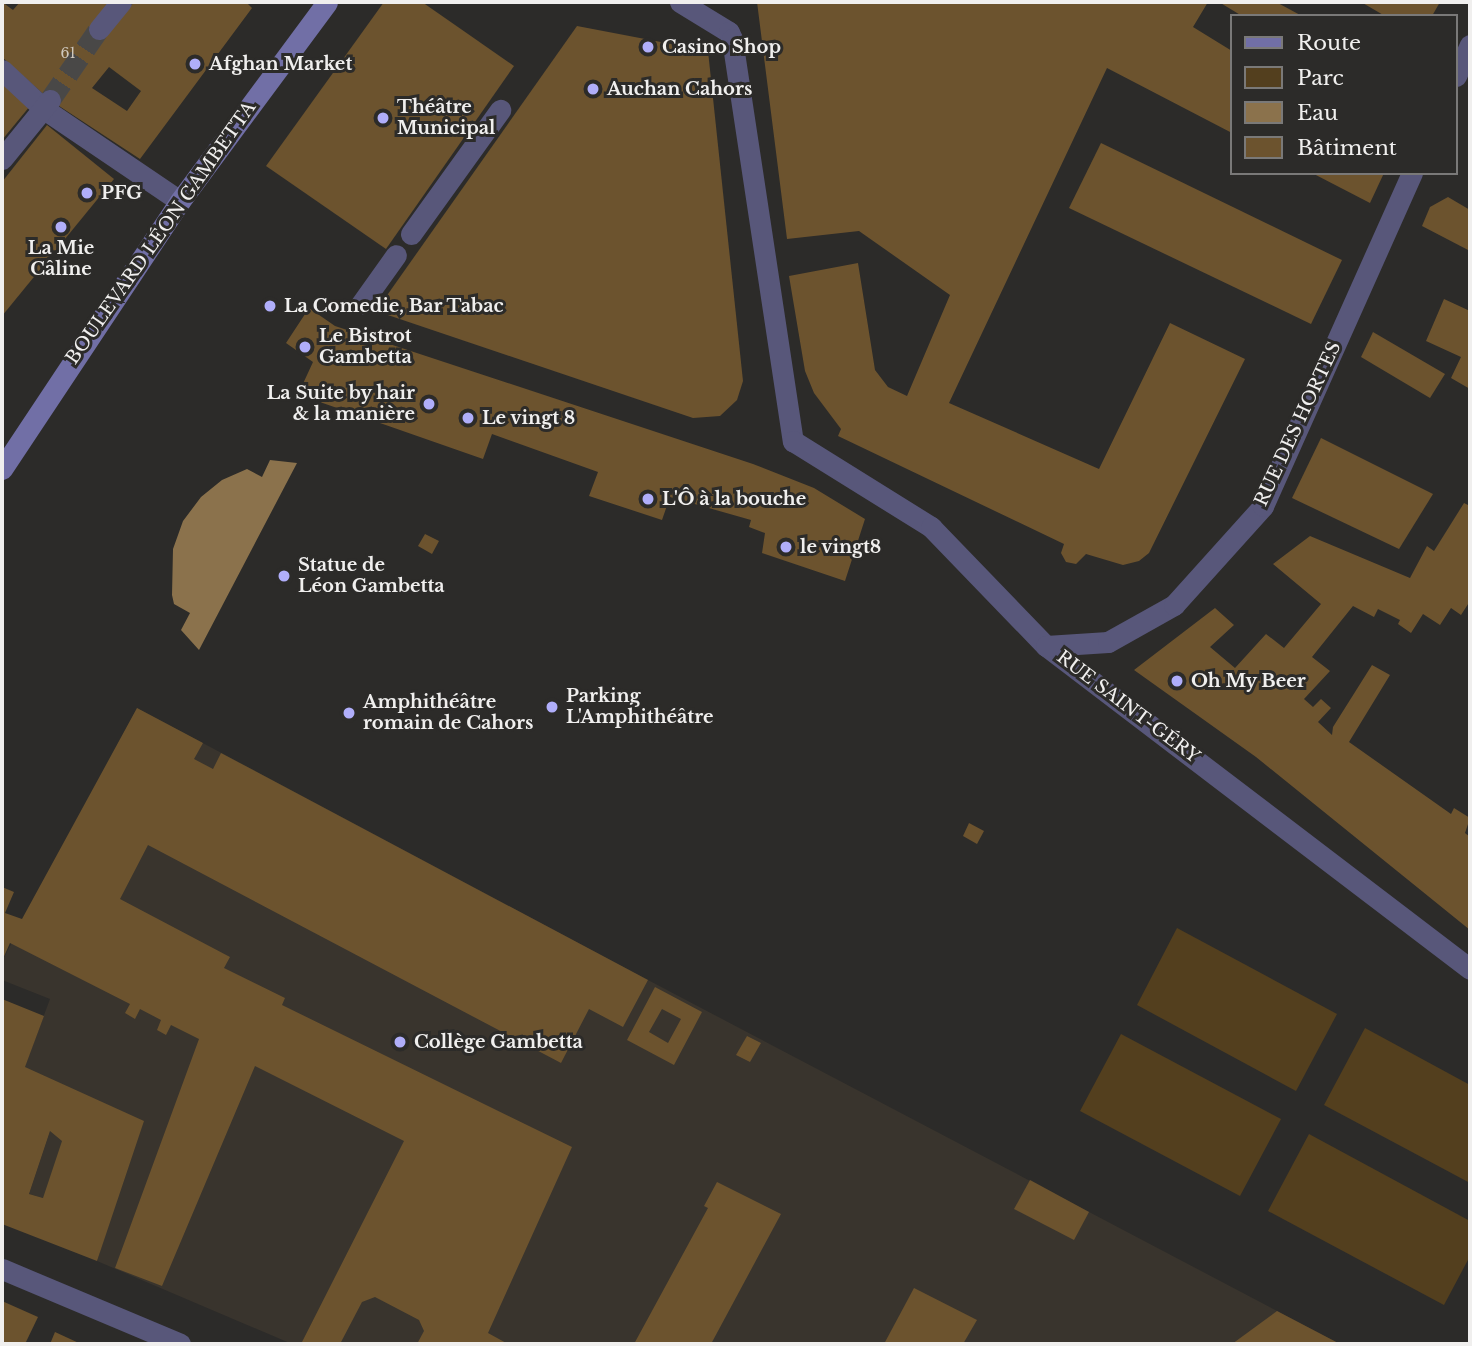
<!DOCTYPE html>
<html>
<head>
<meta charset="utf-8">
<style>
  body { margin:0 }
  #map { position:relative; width:1472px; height:1346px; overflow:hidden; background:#2c2b29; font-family:"Libre Baskerville",serif }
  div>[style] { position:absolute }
  .built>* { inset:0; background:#39342d }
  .green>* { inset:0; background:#533f1e }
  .water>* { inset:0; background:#8b724c }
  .building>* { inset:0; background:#6c532e }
  .minor-tunnel>* { height:21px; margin-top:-10.5px; transform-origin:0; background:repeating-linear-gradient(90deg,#494847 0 21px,transparent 0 31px) }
  .pedestrian>* { height:21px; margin:-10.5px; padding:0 10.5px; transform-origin:10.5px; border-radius:10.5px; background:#58577a }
  .minor>* { height:21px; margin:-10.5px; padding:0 10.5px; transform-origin:10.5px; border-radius:10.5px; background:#58577a }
  .secondary>* { height:21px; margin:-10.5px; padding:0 10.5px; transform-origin:10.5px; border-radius:10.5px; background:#716fa6 }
  .dots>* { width:19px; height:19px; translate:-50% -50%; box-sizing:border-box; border:4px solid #2c2b29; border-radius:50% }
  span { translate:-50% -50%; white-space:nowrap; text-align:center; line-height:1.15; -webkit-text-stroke:6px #2c2b29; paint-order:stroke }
  .number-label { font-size:14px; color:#cfc8be }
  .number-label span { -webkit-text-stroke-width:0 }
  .poi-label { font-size:18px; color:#f0efee; font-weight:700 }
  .left { translate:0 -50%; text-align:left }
  .right { translate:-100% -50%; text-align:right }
  .street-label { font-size:18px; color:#f0efee }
  .frame { position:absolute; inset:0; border:4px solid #f0efee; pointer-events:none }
  .legend { position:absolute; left:1230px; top:14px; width:228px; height:161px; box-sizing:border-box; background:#2c2b29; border:2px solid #7a7978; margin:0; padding:9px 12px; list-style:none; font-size:21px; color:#f0efee }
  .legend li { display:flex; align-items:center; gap:14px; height:35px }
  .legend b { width:35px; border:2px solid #7a7978 }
</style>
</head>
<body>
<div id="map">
  <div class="built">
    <div style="clip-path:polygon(137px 708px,648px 980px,1340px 1344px,292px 1344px,97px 1261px,125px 1170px,43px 1198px,29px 1194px,55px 1116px,13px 1098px,50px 999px,2px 980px,2px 961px)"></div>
  </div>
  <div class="green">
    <div style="clip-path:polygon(1177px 928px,1337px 1014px,1296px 1091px,1137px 1005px)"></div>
    <div style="clip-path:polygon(1365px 1028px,1470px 1085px,1470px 1183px,1324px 1105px)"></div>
    <div style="clip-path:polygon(1121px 1034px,1281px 1119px,1240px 1196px,1080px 1111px)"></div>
    <div style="clip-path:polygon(1309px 1134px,1470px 1221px,1470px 1256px,1444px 1305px,1268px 1211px)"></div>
  </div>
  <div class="water">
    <div style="clip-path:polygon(270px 460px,297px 463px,199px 650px,181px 630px,190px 613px,174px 604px,172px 595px,173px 549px,183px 521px,201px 497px,222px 480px,247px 469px,262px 477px)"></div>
  </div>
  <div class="building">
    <div style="clip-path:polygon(evenodd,2px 2px,13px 10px,20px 2px,108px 2px,106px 35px,134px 2px,246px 2px,252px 8px,140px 159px,50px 100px,2px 57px,2px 2px,109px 67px,141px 91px,127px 111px,92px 88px,109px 67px)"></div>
    <div style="clip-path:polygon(384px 2px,422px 2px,514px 66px,386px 249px,266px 166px)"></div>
    <div style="clip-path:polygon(757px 2px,1208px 2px,1193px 27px,1232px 51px,1232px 133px,1107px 68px,949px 403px,1099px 469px,1170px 323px,1245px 359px,1149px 553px,1139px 561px,1123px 565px,1086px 554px,1076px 564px,1066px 562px,1061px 553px,1064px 544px,838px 436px,841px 429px,814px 393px,805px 371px,789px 276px,858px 263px,875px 370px,888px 387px,907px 396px,950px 295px,859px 231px,787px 239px)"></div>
    <div style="clip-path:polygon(1219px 2px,1276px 2px,1302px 16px,1242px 16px)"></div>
    <div style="clip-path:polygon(1361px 2px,1440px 2px,1432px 16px,1385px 16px)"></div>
    <div style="clip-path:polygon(577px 26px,708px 51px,743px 381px,737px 400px,720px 416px,693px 418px,376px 311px)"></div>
    <div style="clip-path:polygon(2px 80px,30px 106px,2px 140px)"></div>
    <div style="clip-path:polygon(47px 125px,114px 179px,2px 316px,2px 182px)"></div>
    <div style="clip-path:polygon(1101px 143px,1342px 260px,1311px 324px,1069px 208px)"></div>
    <div style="clip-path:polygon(1312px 173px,1384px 173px,1370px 203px)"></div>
    <div style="clip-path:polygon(1448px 197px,1470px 210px,1470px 251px,1422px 226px,1430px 207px)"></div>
    <div style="clip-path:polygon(1444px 299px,1470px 311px,1470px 389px,1451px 378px,1461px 357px,1426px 341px)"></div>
    <div style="clip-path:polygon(309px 308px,335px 326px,753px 464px,814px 488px,865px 519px,845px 581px,762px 553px,765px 533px,749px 527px,751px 520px,670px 497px,662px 520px,589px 496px,598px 472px,492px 434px,483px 459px,317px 401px,301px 388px,313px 362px,286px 343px)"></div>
    <div style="clip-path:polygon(1373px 332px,1445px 374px,1430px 398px,1361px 357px)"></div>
    <div style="clip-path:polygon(1321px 438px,1433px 494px,1399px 549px,1292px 498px)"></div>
    <div style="clip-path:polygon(1464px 503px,1470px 506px,1470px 601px,1461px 615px,1451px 608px,1440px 625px,1423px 614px,1411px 633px,1398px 624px,1400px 620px,1378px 609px,1374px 617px,1353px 606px,1312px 657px,1330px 671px,1304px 699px,1313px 707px,1321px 699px,1331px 708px,1318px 722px,1332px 735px,1333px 727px,1372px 665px,1390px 675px,1349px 742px,1451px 814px,1454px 808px,1470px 818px,1465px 833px,1470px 837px,1470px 930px,1256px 757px,1134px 670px,1215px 608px,1234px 625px,1210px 647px,1235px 668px,1266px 634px,1284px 648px,1321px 604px,1273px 564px,1310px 536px,1410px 578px,1427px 546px,1434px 551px)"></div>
    <div style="clip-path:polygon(425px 534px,439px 541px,432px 554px,418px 546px)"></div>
    <div style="clip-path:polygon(137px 708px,203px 743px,194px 759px,213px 769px,221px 753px,648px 980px,623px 1027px,589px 1009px,561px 1063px,148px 845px,120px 899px,230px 957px,224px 968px,285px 998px,282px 1005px,572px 1147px,488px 1333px,508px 1344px,417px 1344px,424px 1331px,419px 1320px,375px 1297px,362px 1302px,340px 1344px,301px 1344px,404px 1141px,255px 1066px,162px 1286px,115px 1268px,199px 1039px,171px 1025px,166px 1035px,157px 1030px,161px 1020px,140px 1009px,135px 1019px,125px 1013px,130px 1004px,10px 943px,2px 961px,2px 887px,14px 892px,5px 913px,22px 919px)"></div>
    <div style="clip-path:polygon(969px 823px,984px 831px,977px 844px,963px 836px)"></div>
    <div style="clip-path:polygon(evenodd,655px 987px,702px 1012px,674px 1065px,627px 1040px,655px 987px,662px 1009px,681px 1019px,668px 1043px,649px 1032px,662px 1009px)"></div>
    <div style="clip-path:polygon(evenodd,2px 999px,44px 1016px,25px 1067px,144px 1121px,97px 1261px,2px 1224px,2px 999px,50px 1131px,62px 1141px,43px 1198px,29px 1194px,50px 1131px)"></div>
    <div style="clip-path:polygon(747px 1036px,761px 1043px,750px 1062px,736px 1055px)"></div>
    <div style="clip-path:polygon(1030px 1180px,1089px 1212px,1074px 1240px,1014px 1209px)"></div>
    <div style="clip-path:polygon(717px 1182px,781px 1214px,711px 1344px,634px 1344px,708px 1208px,704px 1206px)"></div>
    <div style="clip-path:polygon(914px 1288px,977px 1320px,963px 1344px,884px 1344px)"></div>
    <div style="clip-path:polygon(2px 1301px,38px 1317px,25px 1344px,2px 1344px)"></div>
    <div style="clip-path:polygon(1277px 1311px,1340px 1344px,1232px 1344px)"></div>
    <div style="clip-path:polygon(55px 1332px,81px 1344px,50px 1344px)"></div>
  </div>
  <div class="minor-tunnel">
    <div style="left:50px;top:100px;width:86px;rotate:-55.4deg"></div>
  </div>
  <div class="pedestrian">
    <div style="left:411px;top:234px;width:153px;rotate:-54.3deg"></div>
    <div style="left:361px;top:304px;width:60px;rotate:-54.5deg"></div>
  </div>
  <div class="minor">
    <div style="left:680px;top:2px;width:57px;rotate:31.5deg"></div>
    <div style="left:729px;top:32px;width:8px;rotate:67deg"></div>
    <div style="left:732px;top:39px;width:407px;rotate:81.4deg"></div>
    <div style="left:793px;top:441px;width:163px;rotate:31.9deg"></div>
    <div style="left:931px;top:527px;width:165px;rotate:46deg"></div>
    <div style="left:1046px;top:646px;width:533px;rotate:37.3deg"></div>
    <div style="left:99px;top:29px;width:35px;rotate:-51deg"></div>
    <div style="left:2px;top:70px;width:57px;rotate:42.9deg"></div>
    <div style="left:44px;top:109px;width:164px;rotate:34.1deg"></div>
    <div style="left:1456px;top:76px;width:34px;rotate:-66deg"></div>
    <div style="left:2px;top:159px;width:76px;rotate:-50.9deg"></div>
    <div style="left:1046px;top:646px;width:62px;rotate:-3.7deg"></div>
    <div style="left:1108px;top:642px;width:76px;rotate:-29.3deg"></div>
    <div style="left:1174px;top:605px;width:133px;rotate:-48deg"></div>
    <div style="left:1263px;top:506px;width:365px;rotate:-65.9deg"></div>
    <div style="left:2px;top:1269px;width:193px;rotate:22.8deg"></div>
  </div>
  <div class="secondary">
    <div style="left:2px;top:469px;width:322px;rotate:-56.4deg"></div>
    <div style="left:180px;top:201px;width:247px;rotate:-53.5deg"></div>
  </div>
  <div class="dots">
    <div style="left:648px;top:47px;background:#b0aefa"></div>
    <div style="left:195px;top:64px;background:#b0aefa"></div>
    <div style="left:593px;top:89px;background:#b0aefa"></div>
    <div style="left:383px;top:118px;background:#b0aefa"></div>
    <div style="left:87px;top:193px;background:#b0aefa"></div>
    <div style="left:61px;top:227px;background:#b0aefa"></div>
    <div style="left:270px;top:306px;background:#b0aefa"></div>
    <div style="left:305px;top:347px;background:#b0aefa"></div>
    <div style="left:429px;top:404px;background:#b0aefa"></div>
    <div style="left:468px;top:418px;background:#b0aefa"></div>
    <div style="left:648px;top:499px;background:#b0aefa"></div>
    <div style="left:786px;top:547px;background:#b0aefa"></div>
    <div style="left:284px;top:576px;background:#b0aefa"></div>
    <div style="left:1177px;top:681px;background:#b0aefa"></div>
    <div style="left:552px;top:707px;background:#b0aefa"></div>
    <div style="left:349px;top:713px;background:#b0aefa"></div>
    <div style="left:400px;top:1042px;background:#b0aefa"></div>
  </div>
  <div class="number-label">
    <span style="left:68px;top:53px">61</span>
  </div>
  <div class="poi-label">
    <span class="left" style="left:662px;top:47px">Casino Shop</span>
    <span class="left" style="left:209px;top:64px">Afghan Market</span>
    <span class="left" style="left:607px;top:89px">Auchan Cahors</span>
    <span class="left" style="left:397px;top:118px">Théâtre<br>Municipal</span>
    <span class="left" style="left:101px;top:193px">PFG</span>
    <span style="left:61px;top:259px">La Mie<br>Câline</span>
    <span class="left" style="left:284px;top:306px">La Comedie, Bar Tabac</span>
    <span class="left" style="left:319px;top:347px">Le Bistrot<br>Gambetta</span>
    <span class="right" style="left:415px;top:404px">La Suite by hair<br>&amp; la manière</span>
    <span class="left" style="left:482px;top:418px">Le vingt 8</span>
    <span class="left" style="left:662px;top:499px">L'Ô à la bouche</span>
    <span class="left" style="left:800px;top:547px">le vingt8</span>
    <span class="left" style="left:298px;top:576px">Statue de<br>Léon Gambetta</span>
    <span class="left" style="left:1191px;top:681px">Oh My Beer</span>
    <span class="left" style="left:566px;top:707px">Parking<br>L'Amphithéâtre</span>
    <span class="left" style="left:363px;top:713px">Amphithéâtre<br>romain de Cahors</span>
    <span class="left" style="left:414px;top:1042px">Collège Gambetta</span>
  </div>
  <div class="street-label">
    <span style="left:161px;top:233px;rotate:-55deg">BOULEVARD LÉON GAMBETTA</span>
    <span style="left:1298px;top:424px;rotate:-65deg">RUE DES HORTES</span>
    <span style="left:1128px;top:707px;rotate:37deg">RUE SAINT-GÉRY</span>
  </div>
  <div class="frame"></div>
  <ul class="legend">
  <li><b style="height:9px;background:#716fa6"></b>Route</li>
  <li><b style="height:19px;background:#533f1e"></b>Parc</li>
  <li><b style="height:19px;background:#8b724c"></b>Eau</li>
  <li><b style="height:19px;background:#6c532e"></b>Bâtiment</li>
  </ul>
</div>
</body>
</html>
